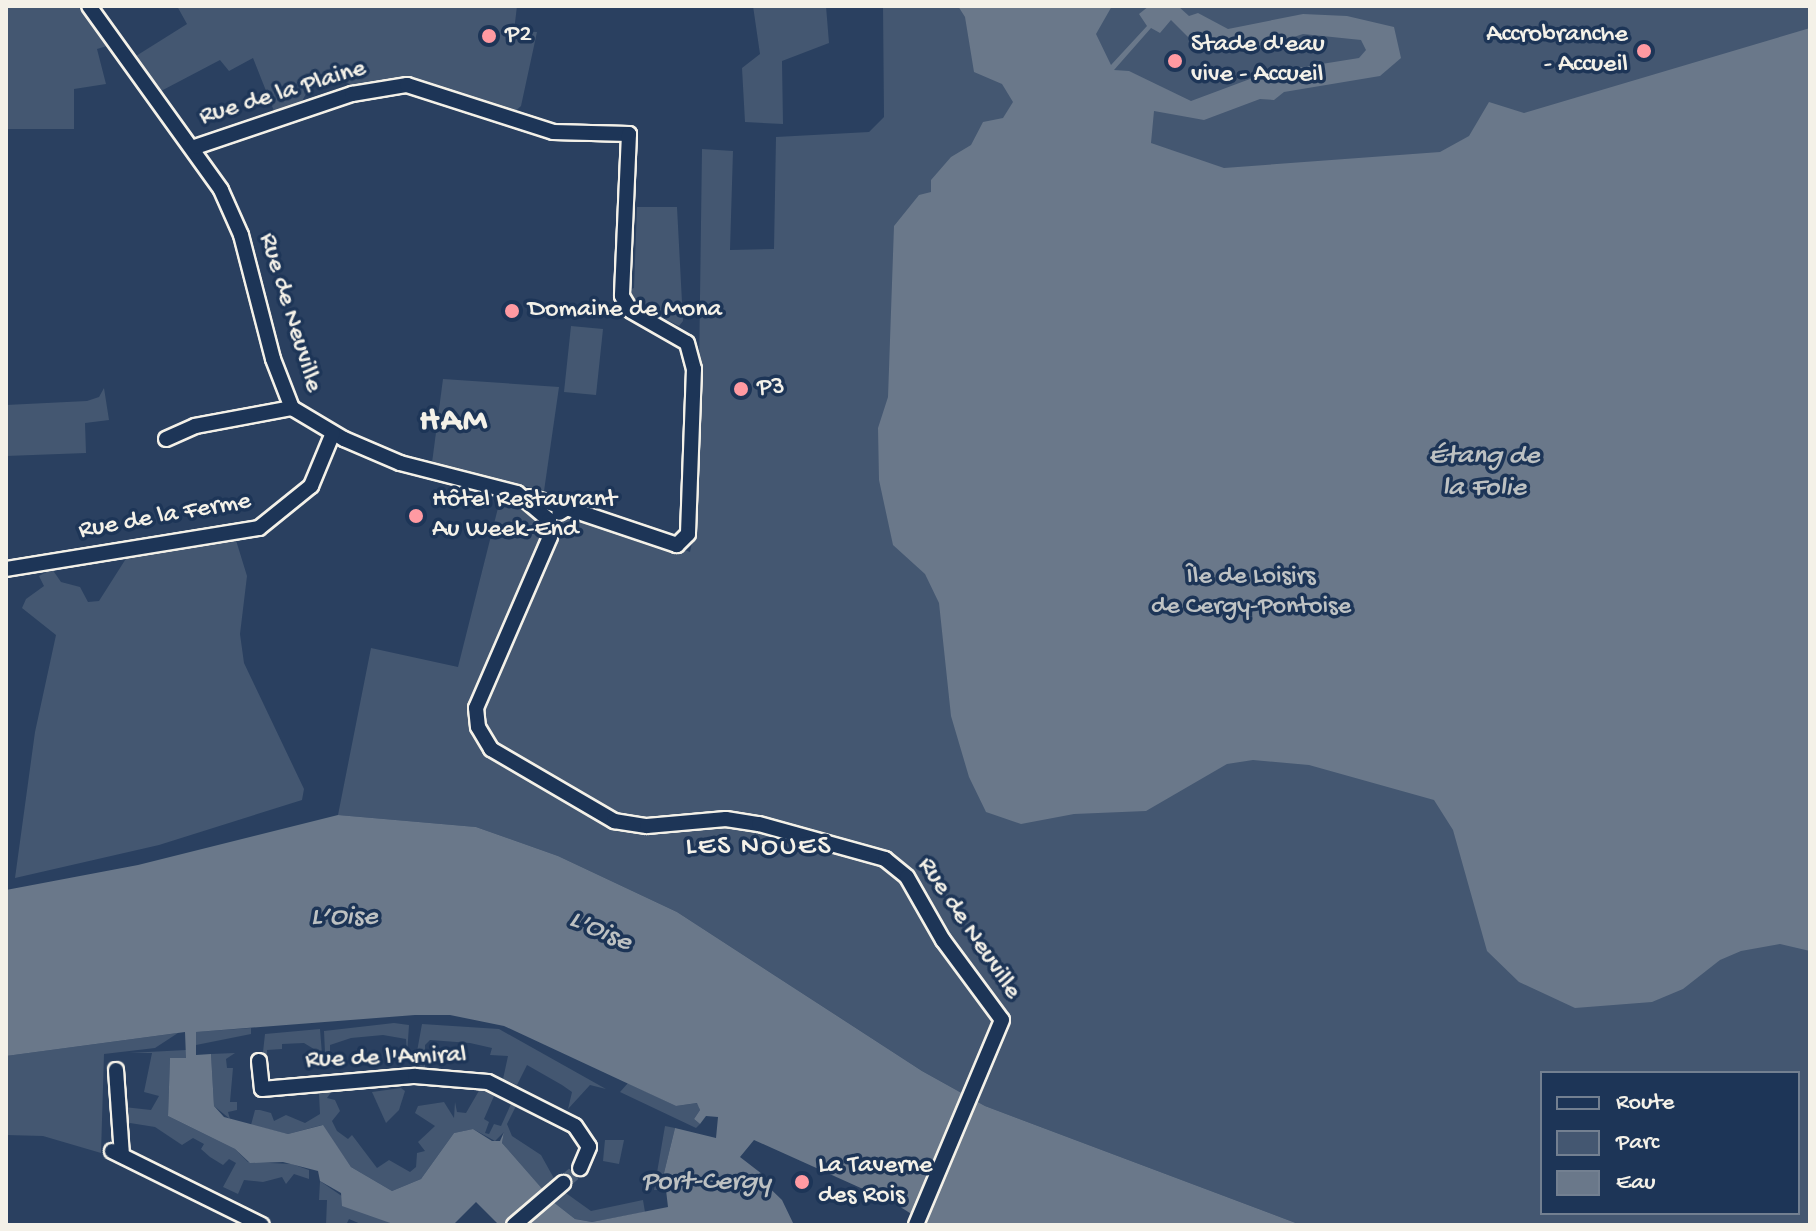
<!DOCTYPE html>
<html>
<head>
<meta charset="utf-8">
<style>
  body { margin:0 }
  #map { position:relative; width:1816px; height:1231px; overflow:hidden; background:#2a4060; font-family:"Gochi Hand",sans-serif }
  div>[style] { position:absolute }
  .green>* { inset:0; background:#445771 }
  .water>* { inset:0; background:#6a788a }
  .minor-tunnel>* { height:14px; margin-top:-7px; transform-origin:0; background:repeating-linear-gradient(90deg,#485b74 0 14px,transparent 0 21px) }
  .roads { filter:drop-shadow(2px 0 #f4f1e8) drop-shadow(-2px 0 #f4f1e8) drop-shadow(0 2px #f4f1e8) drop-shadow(0 -2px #f4f1e8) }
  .minor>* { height:14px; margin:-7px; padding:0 7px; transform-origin:7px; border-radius:7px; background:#1d3557 }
  .dots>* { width:22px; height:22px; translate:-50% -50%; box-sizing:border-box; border:4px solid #1d3557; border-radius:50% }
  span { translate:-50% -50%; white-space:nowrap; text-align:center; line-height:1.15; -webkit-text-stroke:7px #1d3557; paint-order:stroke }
  .poi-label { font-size:26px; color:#f4f1e8 }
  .left { translate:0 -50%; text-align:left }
  .right { translate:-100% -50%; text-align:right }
  .street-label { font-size:26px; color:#f4f1e8 }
  .park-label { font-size:26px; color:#bfc3c4 }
  .water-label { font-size:28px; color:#bdc1c2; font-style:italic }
  .neighbourhood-label { font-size:28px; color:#f4f1e8; letter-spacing:2px }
  .district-label { font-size:34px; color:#f4f1e8; font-weight:700; letter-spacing:2px }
  .frame { position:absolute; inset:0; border:8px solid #f4f1e8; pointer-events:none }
  .legend { position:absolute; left:1540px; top:1071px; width:260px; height:144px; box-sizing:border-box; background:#1d3557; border:2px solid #738091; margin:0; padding:10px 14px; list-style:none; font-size:24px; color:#f4f1e8 }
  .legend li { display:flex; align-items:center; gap:16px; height:40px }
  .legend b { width:40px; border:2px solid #738091 }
</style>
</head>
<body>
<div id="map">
  <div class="green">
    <div style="clip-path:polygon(6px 6px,78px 6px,107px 46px,97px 49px,106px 84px,74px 89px,74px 129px,6px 129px)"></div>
    <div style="clip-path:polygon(177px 6px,517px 6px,514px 31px,537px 32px,521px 106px,513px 113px,450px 92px,357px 88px,336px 77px,313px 82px,302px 101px,274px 111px,253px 58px,229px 71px,220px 60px,161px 91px,136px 56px,187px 24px)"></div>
    <div style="clip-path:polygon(753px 6px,826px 6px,829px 43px,782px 61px,783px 124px,745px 122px,742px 68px,760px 54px)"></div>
    <div style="clip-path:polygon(evenodd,883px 6px,1810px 6px,1810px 1225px,1301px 1225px,985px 1106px,922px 1071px,677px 912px,558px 856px,476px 827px,338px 815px,371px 648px,458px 667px,502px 492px,590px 514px,690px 552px,697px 521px,702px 149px,733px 151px,730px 250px,774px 249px,776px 137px,869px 132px,884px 117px,883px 6px,1542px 1073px,1798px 1073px,1798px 1213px,1542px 1213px,1542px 1073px)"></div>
    <div style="clip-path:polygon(637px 207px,677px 207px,683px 321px,679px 326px,641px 307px,629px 290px,634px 288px)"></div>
    <div style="clip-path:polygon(571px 326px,603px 329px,596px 395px,564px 392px)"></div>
    <div style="clip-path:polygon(443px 379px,559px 387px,544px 491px,432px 463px)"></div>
    <div style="clip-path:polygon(104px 388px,109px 420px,85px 423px,86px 453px,6px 456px,6px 405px,87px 401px,99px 397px)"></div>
    <div style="clip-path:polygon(235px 537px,247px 576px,240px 634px,244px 663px,304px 789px,302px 800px,159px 845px,15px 878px,35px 732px,56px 635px,22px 608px,26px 599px,44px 586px,39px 576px,52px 569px,61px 582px,80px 587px,88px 602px,99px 601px,127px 557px)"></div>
    <div style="clip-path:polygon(394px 1023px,409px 1025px,407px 1055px,406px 1039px,383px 1035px,351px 1038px,330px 1045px,330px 1053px,325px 1053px,324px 1031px)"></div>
    <div style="clip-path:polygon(422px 1024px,499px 1029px,606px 1089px,590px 1085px,568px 1109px,572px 1092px,562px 1085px,527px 1065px,517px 1085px,503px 1079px,508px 1056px,490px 1055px,492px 1048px,470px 1043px,430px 1040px,425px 1045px,425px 1067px,414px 1068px)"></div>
    <div style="clip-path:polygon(251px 1028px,251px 1034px,196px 1045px,195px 1032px)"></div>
    <div style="clip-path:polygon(320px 1029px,322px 1054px,304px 1043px,282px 1044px,282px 1049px,267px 1050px,267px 1060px,262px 1061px,265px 1034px)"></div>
    <div style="clip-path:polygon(178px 1033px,155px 1048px,104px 1054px,101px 1153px,43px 1136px,6px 1135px,6px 1056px)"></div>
    <div style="clip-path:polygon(186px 1050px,187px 1058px,170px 1058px,168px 1116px,235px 1149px,248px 1162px,292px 1164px,309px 1170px,309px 1179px,294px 1174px,286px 1184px,282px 1177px,263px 1182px,244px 1180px,238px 1194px,223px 1187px,236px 1163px,229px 1159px,223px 1165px,210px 1157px,201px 1149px,204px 1144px,193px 1138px,182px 1145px,155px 1127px,130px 1123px,125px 1128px,124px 1107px,151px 1110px,159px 1096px,144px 1092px,152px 1053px,129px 1053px)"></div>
    <div style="clip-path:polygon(235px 1053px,226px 1059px,227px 1068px,233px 1068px,230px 1102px,237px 1102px,237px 1110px,228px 1112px,230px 1119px,214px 1106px,211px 1054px)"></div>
    <div style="clip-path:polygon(628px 1083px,676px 1106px,698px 1103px,700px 1110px,694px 1119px,700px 1124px,696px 1128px,620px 1092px)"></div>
    <div style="clip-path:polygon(401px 1088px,405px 1091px,399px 1110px,386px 1123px,372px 1092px)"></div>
    <div style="clip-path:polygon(480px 1089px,494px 1096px,484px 1119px,489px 1122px,485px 1133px,489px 1134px,494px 1124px,501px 1126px,511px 1104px,516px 1106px,507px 1124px,512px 1136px,541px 1155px,556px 1182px,544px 1191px,502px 1143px,504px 1132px,495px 1141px,473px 1129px,454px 1133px,421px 1179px,392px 1191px,351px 1167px,322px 1125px,288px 1134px,251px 1125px,255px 1110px,260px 1110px,271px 1113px,274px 1121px,286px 1115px,305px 1123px,320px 1114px,319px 1093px,332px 1091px,327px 1098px,335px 1100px,340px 1111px,332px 1121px,337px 1131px,348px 1139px,352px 1135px,377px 1168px,389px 1160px,410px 1172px,416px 1167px,417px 1153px,425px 1151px,418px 1142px,435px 1126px,415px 1113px,418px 1106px,444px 1102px,454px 1118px,455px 1102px,457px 1112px,466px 1113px)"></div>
    <div style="clip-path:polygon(665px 1126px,675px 1128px,664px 1173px,666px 1190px,654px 1190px)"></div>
    <div style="clip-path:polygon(605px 1140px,624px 1140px,619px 1164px,603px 1161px)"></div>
    <div style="clip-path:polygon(320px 1181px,362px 1210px,396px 1225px,363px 1225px,349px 1219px,346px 1225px,326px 1225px,327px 1200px,319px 1200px)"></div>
    <div style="clip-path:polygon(563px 1191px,591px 1211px,643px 1200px,645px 1212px,592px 1222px,575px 1219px,552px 1201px)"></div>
  </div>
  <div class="water">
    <div style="clip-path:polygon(evenodd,958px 6px,1112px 6px,1096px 34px,1111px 65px,1147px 26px,1139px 14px,1149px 6px,1178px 6px,1189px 16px,1198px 13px,1228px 29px,1303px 14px,1347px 16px,1394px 27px,1401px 58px,1380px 76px,1284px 92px,1274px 100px,1260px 99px,1204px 120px,1154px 111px,1151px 143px,1224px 168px,1440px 152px,1469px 136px,1489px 102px,1524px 113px,1810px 28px,1810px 951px,1780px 944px,1741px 951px,1720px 960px,1683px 989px,1652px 1002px,1575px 1008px,1519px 982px,1487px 951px,1453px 830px,1434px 800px,1309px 765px,1253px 760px,1227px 764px,1146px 811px,1074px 814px,1021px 824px,986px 812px,969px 777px,951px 716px,939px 603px,925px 574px,893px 545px,879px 480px,878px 428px,888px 397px,894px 226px,919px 195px,931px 192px,931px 180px,951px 157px,971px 145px,983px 122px,1003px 118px,1013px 102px,1002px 84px,974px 72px,965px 17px,958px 6px,1171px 20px,1195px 44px,1221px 49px,1260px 48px,1303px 34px,1361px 40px,1366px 50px,1359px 58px,1266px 73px,1191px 101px,1129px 71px,1114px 70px,1151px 28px,1160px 33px,1171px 20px)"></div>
    <div style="clip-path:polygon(evenodd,338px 815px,476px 827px,558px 856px,677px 912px,922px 1071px,985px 1106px,1301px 1225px,929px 1225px,894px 1203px,754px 1140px,740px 1157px,762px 1174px,759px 1178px,782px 1200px,794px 1225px,499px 1225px,476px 1202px,453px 1225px,396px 1225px,342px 1206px,341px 1193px,320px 1181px,318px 1171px,283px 1162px,250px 1163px,235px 1149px,168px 1116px,170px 1058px,186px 1058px,185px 1032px,6px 1056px,6px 890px,138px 865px,338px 815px,415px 1015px,450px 1015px,504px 1026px,676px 1106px,697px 1103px,700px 1110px,694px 1119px,700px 1124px,706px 1116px,718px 1117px,716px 1138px,675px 1128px,664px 1173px,668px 1207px,592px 1222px,575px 1219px,552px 1201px,546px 1205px,539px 1197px,545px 1192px,502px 1143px,504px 1132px,500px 1141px,492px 1141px,473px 1129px,454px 1133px,421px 1179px,392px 1191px,351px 1167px,323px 1125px,288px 1134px,224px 1117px,214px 1106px,211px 1054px,196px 1055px,196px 1032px,415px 1015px)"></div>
  </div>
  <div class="minor-tunnel">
    <div style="left:563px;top:1183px;width:23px;rotate:-41deg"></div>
  </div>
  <div class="roads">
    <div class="minor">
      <div style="left:89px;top:6px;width:226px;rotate:54.3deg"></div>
      <div style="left:221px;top:190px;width:49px;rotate:66deg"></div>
      <div style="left:241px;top:235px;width:128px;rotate:75.5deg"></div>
      <div style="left:273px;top:359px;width:53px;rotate:68.8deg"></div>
      <div style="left:292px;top:408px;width:61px;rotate:30.8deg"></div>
      <div style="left:344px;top:439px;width:61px;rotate:23.2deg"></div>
      <div style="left:400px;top:463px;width:121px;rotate:14.4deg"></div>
      <div style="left:517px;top:493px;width:42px;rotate:40.2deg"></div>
      <div style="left:549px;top:520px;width:17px;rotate:87deg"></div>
      <div style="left:550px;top:537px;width:186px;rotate:113.4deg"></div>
      <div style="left:476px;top:708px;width:19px;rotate:84deg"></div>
      <div style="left:478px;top:727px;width:26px;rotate:59deg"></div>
      <div style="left:491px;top:749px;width:143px;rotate:30.3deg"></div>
      <div style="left:614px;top:821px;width:33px;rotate:9deg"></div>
      <div style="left:647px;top:826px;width:79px;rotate:-5.1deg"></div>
      <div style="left:726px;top:819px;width:33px;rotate:9deg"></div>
      <div style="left:759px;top:824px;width:131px;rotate:15.5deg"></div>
      <div style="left:885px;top:859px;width:28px;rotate:39deg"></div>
      <div style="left:907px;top:877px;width:73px;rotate:60.3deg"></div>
      <div style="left:943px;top:940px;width:99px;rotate:53.6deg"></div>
      <div style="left:1002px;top:1020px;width:222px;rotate:112.8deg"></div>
      <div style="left:195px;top:147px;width:166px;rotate:-18.7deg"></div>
      <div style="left:352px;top:94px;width:56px;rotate:-9.3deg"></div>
      <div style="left:407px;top:85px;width:153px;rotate:17.8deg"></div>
      <div style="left:553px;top:132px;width:76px;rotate:1.5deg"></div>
      <div style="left:629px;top:134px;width:162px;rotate:92.5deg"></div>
      <div style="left:622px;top:296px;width:17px;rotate:59deg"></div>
      <div style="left:631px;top:311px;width:64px;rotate:29.7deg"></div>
      <div style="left:687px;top:343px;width:27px;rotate:75deg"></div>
      <div style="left:694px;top:369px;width:165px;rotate:92.1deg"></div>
      <div style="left:688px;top:534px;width:16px;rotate:135deg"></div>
      <div style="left:677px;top:545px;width:116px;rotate:-161.4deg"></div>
      <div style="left:166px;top:439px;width:32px;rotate:-24deg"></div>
      <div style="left:195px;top:426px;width:99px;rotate:-10.5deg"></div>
      <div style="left:530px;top:497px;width:39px;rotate:17deg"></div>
      <div style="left:567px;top:508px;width:9px;rotate:148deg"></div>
      <div style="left:6px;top:569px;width:256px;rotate:-9.2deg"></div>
      <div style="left:259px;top:528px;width:67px;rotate:-38.9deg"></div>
      <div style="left:311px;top:486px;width:57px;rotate:-67.5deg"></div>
      <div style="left:259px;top:1061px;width:28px;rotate:84deg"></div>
      <div style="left:262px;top:1089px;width:154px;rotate:-4.9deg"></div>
      <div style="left:415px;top:1076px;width:73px;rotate:4.7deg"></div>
      <div style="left:488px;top:1082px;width:97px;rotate:26.8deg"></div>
      <div style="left:575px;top:1126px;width:25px;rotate:56deg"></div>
      <div style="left:589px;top:1147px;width:23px;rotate:113deg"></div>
      <div style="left:116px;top:1070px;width:85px;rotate:86deg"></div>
      <div style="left:112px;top:1151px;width:167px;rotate:26.3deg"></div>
      <div style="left:514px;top:1225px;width:65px;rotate:-40.6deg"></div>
    </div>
  </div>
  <div class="dots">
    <div style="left:489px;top:36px;background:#ff9aa2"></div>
    <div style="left:1644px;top:51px;background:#ff9aa2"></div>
    <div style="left:1175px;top:61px;background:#ff9aa2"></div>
    <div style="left:512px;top:311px;background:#ff9aa2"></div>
    <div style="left:741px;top:389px;background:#ff9aa2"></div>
    <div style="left:416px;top:516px;background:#ff9aa2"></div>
    <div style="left:802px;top:1182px;background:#ff9aa2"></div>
  </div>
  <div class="poi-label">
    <span class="left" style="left:505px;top:36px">P2</span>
    <span class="right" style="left:1628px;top:51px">Accrobranche<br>- Accueil</span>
    <span class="left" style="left:1191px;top:61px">Stade d'eau<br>vive - Accueil</span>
    <span class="left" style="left:528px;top:311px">Domaine de Mona</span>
    <span class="left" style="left:757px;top:389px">P3</span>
    <span class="left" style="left:432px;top:516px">Hôtel Restaurant<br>Au Week-End</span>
    <span class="left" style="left:818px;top:1182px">La Taverne<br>des Rois</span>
  </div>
  <div class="street-label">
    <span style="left:283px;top:94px;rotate:-17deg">Rue de la Plaine</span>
    <span style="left:289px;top:313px;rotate:73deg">Rue de Neuville</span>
    <span style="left:165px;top:517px;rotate:-10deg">Rue de la Ferme</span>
    <span style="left:968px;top:929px;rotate:56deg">Rue de Neuville</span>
    <span style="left:386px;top:1059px;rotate:-2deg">Rue de l'Amiral</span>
  </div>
  <div class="park-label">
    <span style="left:1251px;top:593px">Île de Loisirs<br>de Cergy-Pontoise</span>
  </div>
  <div class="water-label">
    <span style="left:1484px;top:473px">Étang de<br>la Folie</span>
    <span style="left:344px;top:918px">L’Oise</span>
    <span style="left:600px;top:932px;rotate:24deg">L'Oise</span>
    <span style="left:706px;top:1183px">Port-Cergy</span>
  </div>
  <div class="neighbourhood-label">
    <span style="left:759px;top:848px">LES NOUES</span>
  </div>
  <div class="district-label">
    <span style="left:454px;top:423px">HAM</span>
  </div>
  <div class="frame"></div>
  <ul class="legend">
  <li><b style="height:10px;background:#1d3557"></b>Route</li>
  <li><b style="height:22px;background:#445771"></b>Parc</li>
  <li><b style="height:22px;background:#6a788a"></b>Eau</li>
  </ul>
</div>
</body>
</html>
